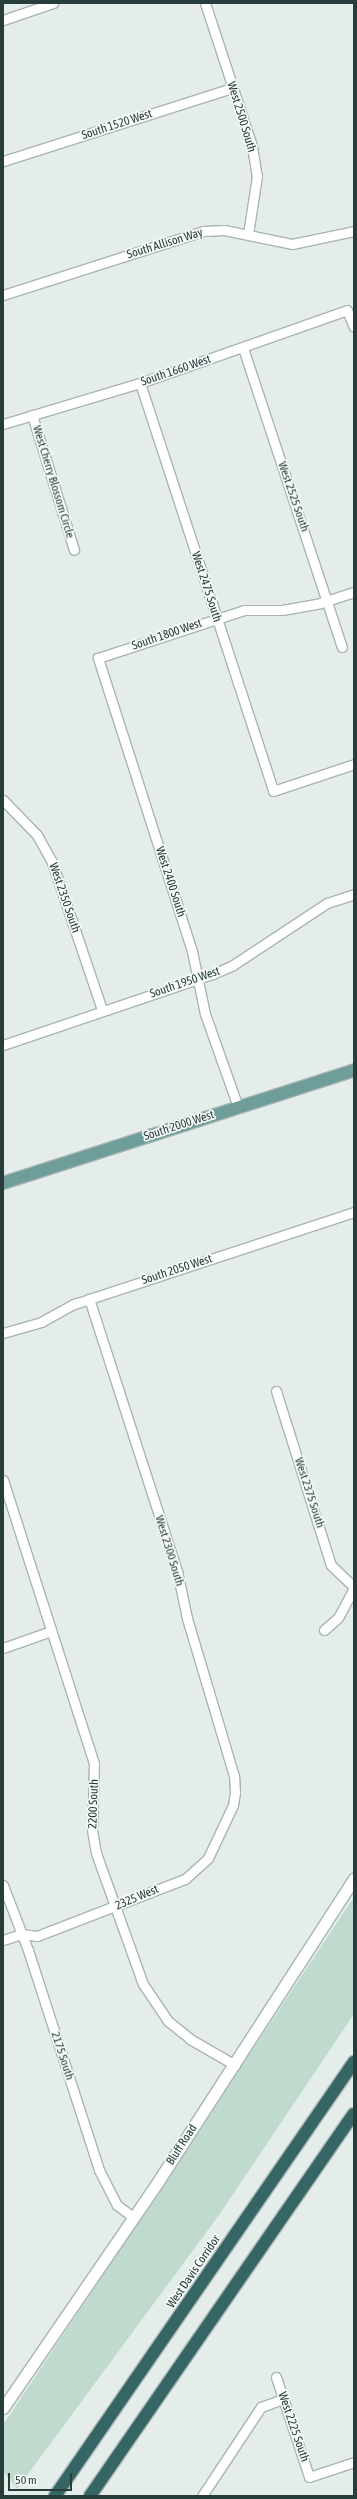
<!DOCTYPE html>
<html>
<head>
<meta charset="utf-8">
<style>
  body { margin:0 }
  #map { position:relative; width:357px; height:2499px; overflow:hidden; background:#e5edeb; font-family:"Asap Condensed",sans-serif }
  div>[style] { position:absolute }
  .green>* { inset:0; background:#c0dbcd }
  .roads { filter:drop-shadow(1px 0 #a8b5b3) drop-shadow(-1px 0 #a8b5b3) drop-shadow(0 1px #a8b5b3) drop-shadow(0 -1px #a8b5b3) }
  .minor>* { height:9px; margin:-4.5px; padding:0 4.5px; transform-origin:4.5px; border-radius:4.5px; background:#fff }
  .tertiary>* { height:11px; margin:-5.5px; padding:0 5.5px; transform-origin:5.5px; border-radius:5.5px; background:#fff }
  .primary>* { height:12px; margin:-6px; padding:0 6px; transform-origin:6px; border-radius:6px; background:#6e9d9a }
  .motorway>* { height:12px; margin:-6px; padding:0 6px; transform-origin:6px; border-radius:6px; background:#356665 }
  span { translate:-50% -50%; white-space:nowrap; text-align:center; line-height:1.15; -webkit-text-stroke:3.5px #f5f9f8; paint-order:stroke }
  .street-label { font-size:12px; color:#263d3b }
  .frame { position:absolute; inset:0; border:4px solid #263d3b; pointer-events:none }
  .scale { position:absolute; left:8px; top:2473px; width:64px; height:18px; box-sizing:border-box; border:2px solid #263d3b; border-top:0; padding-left:5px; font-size:12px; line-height:14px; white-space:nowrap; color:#263d3b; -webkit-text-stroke:3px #f5f9f8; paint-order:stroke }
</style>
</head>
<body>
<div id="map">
  <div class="green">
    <div style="clip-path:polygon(354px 1897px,354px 2014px,219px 2215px,17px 2489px,3px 2471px,3px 2425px)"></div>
  </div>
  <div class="roads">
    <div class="minor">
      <div style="left:205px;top:3px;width:151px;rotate:71.8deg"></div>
      <div style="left:252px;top:146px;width:30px;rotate:81deg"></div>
      <div style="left:257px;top:176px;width:59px;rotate:98.8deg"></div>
      <div style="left:3px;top:20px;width:53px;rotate:-18.8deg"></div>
      <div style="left:3px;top:161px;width:240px;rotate:-17.7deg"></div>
      <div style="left:3px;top:295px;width:210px;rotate:-17.7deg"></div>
      <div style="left:203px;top:231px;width:21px;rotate:-3deg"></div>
      <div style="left:224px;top:230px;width:69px;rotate:11.6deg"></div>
      <div style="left:292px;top:244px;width:63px;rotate:-11.8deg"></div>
      <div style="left:243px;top:348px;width:315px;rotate:71.7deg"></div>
      <div style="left:140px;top:383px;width:429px;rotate:71.9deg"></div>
      <div style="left:273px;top:791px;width:85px;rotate:-18.4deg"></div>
      <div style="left:32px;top:415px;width:141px;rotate:72.7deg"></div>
      <div style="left:3px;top:424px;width:143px;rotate:-16.7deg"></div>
      <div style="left:140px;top:383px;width:219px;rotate:-19.4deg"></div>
      <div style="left:347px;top:310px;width:18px;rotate:68deg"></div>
      <div style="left:3px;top:800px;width:49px;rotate:45.8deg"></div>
      <div style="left:37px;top:835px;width:31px;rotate:61deg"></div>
      <div style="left:52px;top:862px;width:156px;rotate:71.3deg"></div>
      <div style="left:3px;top:1045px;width:222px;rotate:-18.7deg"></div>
      <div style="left:213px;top:974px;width:22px;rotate:-24deg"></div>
      <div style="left:233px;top:965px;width:113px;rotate:-33.4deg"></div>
      <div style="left:327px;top:903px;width:28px;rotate:-18deg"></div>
      <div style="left:238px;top:1107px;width:99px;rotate:-109.5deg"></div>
      <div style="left:205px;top:1014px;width:64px;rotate:-101.7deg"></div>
      <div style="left:192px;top:951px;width:308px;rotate:-107.8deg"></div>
      <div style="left:98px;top:658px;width:154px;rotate:-18.2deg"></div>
      <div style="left:244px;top:610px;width:38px"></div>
      <div style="left:282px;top:610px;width:39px;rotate:-10deg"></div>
      <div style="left:320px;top:603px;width:36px;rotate:-18deg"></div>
      <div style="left:3px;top:1333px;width:40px;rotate:-16deg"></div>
      <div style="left:41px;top:1322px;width:38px;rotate:-29deg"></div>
      <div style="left:74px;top:1304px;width:295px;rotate:-18.2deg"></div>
      <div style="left:276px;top:1391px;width:182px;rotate:72.5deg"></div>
      <div style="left:331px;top:1565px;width:32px;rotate:44deg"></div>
      <div style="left:3px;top:1480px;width:297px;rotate:72.2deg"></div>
      <div style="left:94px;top:1763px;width:67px;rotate:91.7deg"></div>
      <div style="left:92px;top:1830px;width:23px;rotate:80deg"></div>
      <div style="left:96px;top:1853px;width:139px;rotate:70.3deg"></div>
      <div style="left:143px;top:1984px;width:45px;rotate:56deg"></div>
      <div style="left:168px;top:2021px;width:28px;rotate:39deg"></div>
      <div style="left:190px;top:2039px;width:52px;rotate:30deg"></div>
      <div style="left:324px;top:1630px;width:18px;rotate:-41deg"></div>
      <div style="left:338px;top:1618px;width:34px;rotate:-62deg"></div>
      <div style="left:3px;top:1648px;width:51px;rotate:-19.5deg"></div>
      <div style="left:3px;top:1885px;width:70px;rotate:69deg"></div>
      <div style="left:28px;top:1950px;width:231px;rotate:72.1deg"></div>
      <div style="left:99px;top:2170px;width:39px;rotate:63deg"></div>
      <div style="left:117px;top:2205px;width:21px;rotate:37deg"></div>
      <div style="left:3px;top:1940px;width:19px;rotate:-18deg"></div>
      <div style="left:21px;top:1934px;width:16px;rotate:7deg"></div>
      <div style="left:37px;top:1936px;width:159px;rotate:-21.1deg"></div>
      <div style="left:185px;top:1879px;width:31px;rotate:-42deg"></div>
      <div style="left:208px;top:1858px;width:59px;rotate:-64.7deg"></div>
      <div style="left:233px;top:1805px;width:12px;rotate:-81deg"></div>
      <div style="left:235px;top:1793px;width:17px;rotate:-93deg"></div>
      <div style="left:234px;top:1776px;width:165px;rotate:-106.6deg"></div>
      <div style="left:187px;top:1618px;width:48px;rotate:-102deg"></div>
      <div style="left:177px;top:1571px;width:286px;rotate:-107.9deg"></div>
      <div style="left:276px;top:2377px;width:105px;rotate:71.7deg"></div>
      <div style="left:309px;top:2477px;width:47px;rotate:-18.4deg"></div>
      <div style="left:202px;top:2496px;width:107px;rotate:-56.5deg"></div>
      <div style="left:261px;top:2407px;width:23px;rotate:-20deg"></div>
    </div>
    <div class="tertiary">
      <div style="left:3px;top:2408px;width:276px;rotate:-55.6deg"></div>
      <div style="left:159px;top:2180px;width:359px;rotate:-57.1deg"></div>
    </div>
    <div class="primary">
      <div style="left:3px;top:1183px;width:369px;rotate:-17.8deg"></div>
    </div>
    <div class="motorway">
      <div style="left:55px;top:2496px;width:527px;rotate:-55.44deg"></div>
      <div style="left:90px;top:2496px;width:464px;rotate:-55.4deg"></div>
    </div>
  </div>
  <div class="street-label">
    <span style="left:241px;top:117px;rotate:73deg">West 2500 South</span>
    <span style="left:117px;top:125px;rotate:-18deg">South 1520 West</span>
    <span style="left:165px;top:244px;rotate:-17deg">South Allison Way</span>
    <span style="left:176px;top:371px;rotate:-19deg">South 1660 West</span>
    <span style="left:53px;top:482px;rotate:73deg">West Cherry Blossom Circle</span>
    <span style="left:293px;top:497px;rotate:71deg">West 2525 South</span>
    <span style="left:206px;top:587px;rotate:72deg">West 2475 South</span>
    <span style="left:167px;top:635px;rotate:-19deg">South 1800 West</span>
    <span style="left:170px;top:882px;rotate:72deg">West 2400 South</span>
    <span style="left:64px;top:898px;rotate:71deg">West 2350 South</span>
    <span style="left:185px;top:983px;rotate:-19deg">South 1950 West</span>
    <span style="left:179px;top:1126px;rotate:-18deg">South 2000 West</span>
    <span style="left:177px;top:1270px;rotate:-18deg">South 2050 West</span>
    <span style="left:309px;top:1493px;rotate:72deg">West 2375 South</span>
    <span style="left:169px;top:1551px;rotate:73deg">West 2300 South</span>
    <span style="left:94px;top:1804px;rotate:-88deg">2200 South</span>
    <span style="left:137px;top:1898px;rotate:-23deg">2325 West</span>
    <span style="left:62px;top:2056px;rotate:72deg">2175 South</span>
    <span style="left:182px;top:2145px;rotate:-57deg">Bluff Road</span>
    <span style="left:194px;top:2272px;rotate:-56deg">West Davis Corridor</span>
    <span style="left:293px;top:2427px;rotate:71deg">West 2225 South</span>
  </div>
  <div class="frame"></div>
  <div class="scale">50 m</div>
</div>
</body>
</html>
